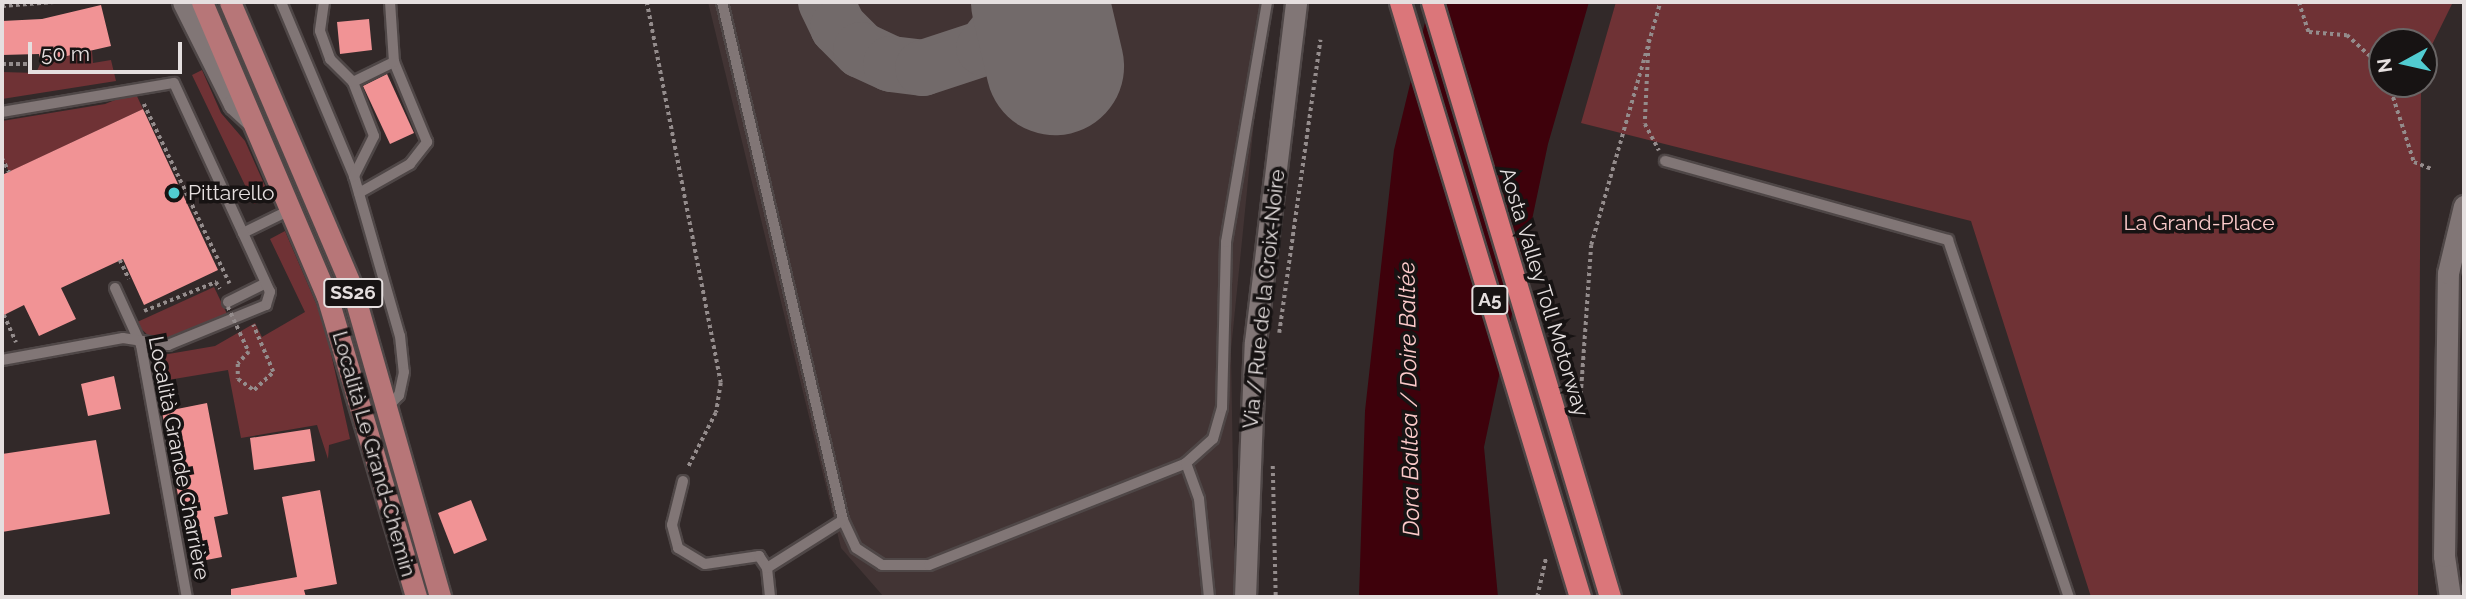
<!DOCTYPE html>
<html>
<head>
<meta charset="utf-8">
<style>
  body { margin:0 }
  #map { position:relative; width:2466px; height:599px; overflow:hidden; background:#322929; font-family:Raleway,sans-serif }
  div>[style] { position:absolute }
  .built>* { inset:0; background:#423434 }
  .green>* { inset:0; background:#6f3235 }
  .water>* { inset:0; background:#3e010b }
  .taxiway>* { height:56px; margin:-28px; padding:0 28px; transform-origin:28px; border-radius:28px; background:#726a6a }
  .runway>* { height:138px; margin:-69px; padding:0 69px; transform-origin:69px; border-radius:69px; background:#726a6a }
  .building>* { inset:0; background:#f19395 }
  .path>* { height:3.5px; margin-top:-1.75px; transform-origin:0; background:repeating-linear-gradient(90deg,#948c8c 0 3.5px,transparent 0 7px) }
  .roads { filter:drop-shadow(2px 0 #4f4747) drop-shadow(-2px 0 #4f4747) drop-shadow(0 2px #4f4747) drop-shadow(0 -2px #4f4747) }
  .service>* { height:10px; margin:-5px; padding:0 5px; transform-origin:5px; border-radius:5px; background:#817676 }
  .minor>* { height:21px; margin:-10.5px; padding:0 10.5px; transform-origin:10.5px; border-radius:10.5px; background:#817676 }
  .tertiary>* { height:21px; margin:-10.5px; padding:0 10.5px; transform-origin:10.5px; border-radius:10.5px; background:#817676 }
  .primary>* { height:21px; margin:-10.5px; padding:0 10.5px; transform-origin:10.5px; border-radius:10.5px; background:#b77678 }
  .path-bridge>* { height:3.5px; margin-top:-1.75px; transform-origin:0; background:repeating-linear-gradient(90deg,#948c8c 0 3.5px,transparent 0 7px) }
  .bridges { filter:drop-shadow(2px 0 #4f4747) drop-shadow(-2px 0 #4f4747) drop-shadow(0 2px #4f4747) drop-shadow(0 -2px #4f4747) }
  .motorway-bridge>* { height:21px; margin:-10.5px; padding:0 10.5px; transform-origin:10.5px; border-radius:10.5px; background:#db767a }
  .dots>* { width:19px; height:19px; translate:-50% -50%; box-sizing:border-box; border:4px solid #171313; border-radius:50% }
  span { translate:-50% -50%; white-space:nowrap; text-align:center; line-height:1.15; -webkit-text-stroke:7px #171313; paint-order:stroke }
  .shield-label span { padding:2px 5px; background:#171313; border:2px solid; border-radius:5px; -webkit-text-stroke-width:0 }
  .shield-label { font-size:19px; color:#e5dfdf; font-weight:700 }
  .poi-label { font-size:21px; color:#e5dfdf }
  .left { translate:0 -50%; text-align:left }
  .park-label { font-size:21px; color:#fecccc }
  .street-label { font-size:21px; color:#e5dfdf }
  .water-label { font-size:23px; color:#fdcbcb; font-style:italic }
  .frame { position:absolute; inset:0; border:4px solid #e5dfdf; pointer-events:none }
  .north { position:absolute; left:2368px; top:28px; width:70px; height:70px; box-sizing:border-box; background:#171313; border:2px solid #696565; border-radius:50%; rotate:262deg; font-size:19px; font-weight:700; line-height:28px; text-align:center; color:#e5dfdf }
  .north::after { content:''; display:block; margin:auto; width:24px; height:32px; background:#51ccd1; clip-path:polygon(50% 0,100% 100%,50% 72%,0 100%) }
  .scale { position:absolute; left:28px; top:42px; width:154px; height:32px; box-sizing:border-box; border:4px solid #e5dfdf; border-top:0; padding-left:9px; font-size:21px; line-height:24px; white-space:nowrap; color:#e5dfdf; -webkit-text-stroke:5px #171313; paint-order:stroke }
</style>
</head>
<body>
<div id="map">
  <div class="built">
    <div style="clip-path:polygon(708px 2px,1266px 2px,1231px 350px,1235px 597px,884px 597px,841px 548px)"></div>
  </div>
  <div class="green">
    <div style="clip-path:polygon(1616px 2px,2453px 2px,2424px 61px,2424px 42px,2382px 42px,2382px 84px,2421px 84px,2418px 597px,2091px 597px,1971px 221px,1581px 123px)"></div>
    <div style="clip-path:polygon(92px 51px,93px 63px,111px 60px,116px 81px,2px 99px,2px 72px,36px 73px,41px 62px)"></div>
    <div style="clip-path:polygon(202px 70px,221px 113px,245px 141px,270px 197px,254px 204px,192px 75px)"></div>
    <div style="clip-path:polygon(135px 92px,143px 109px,9px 172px,2px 157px,2px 121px,105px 104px)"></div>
    <div style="clip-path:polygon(285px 231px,324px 322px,350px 439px,329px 445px,328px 459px,317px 425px,241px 438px,228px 370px,156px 382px,151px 357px,215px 346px,255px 323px,262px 337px,305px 312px,270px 239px)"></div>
    <div style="clip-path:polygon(214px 287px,227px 314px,183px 336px,152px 339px,135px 323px)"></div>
  </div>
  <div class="water">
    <div style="clip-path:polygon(1430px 2px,1589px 2px,1548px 144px,1484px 447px,1498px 597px,1359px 597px,1365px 411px,1394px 150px)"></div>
  </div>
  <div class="taxiway">
    <div style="left:826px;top:2px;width:28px;rotate:64deg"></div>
    <div style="left:838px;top:27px;width:33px;rotate:45deg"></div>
    <div style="left:861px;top:50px;width:33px;rotate:25deg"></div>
    <div style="left:891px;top:64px;width:32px;rotate:7deg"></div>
    <div style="left:923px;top:68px;width:64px;rotate:-18.2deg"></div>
    <div style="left:984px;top:48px;width:59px;rotate:-51.2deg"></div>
  </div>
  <div class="runway">
    <div style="left:1040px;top:2px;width:66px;rotate:76.8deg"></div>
  </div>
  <div class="building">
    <div style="clip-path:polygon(101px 5px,111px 46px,41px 62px,39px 54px,2px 55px,2px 21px,42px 19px)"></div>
    <div style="clip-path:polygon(369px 19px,372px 50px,340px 54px,337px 22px)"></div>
    <div style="clip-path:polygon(387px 74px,414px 133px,390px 144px,363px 86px)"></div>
    <div style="clip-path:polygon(143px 109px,218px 270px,144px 305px,123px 259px,61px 288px,76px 319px,39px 336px,24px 305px,2px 316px,2px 175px)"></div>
    <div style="clip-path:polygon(114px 376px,121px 409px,88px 416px,81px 384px)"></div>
    <div style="clip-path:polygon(207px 403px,228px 514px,214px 517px,222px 557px,191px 563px,162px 412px)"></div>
    <div style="clip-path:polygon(310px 429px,315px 461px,254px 470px,250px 438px)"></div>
    <div style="clip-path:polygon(96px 440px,110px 514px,2px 532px,2px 454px)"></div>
    <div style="clip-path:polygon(320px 490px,337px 584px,304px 590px,306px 597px,231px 597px,231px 589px,297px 577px,282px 497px)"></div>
    <div style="clip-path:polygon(471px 500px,487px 540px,454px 554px,438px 513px)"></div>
  </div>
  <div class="path">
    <div style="left:647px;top:2px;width:388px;rotate:79deg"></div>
    <div style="left:721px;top:383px;width:30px;rotate:99deg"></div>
    <div style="left:716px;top:413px;width:62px;rotate:117deg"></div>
    <div style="left:2299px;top:2px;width:32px;rotate:72deg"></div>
    <div style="left:2309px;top:32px;width:38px;rotate:5deg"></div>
    <div style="left:2347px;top:35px;width:47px;rotate:42.4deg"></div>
    <div style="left:2px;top:6px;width:52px;rotate:-4.4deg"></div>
    <div style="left:1649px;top:39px;width:85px;rotate:92.7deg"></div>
    <div style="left:1645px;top:124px;width:30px;rotate:62deg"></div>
    <div style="left:2px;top:64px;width:26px"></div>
    <div style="left:2389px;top:84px;width:82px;rotate:72.2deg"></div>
    <div style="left:2414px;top:162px;width:18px;rotate:22deg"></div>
    <div style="left:144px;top:104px;width:199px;rotate:64.5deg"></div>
    <div style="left:2px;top:158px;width:16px;rotate:63deg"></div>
    <div style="left:120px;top:260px;width:21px;rotate:65deg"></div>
    <div style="left:144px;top:311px;width:78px;rotate:-21.9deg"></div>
    <div style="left:216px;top:282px;width:8px;rotate:60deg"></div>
    <div style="left:4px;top:315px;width:30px;rotate:66deg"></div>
    <div style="left:240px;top:333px;width:21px;rotate:65deg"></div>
    <div style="left:249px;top:352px;width:16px;rotate:133deg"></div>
    <div style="left:238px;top:364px;width:15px;rotate:90deg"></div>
    <div style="left:238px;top:379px;width:19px;rotate:35deg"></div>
    <div style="left:254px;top:390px;width:26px;rotate:-43deg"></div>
    <div style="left:273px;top:372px;width:51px;rotate:-113.1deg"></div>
    <div style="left:1279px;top:333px;width:296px;rotate:-82deg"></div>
    <div style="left:1579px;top:416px;width:171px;rotate:-86deg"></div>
    <div style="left:1591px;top:245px;width:253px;rotate:-74.1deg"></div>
    <div style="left:1273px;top:466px;width:131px;rotate:88.7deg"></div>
    <div style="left:1537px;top:597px;width:41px;rotate:-77.3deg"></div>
  </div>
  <div class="roads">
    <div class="service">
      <div style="left:281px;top:2px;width:189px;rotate:67.2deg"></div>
      <div style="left:354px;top:176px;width:166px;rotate:74deg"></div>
      <div style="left:400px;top:336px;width:36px;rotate:84deg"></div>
      <div style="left:404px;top:372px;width:24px;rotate:102deg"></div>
      <div style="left:399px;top:395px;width:19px;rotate:133deg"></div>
      <div style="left:324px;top:2px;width:29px;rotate:98deg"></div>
      <div style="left:320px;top:31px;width:30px;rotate:70deg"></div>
      <div style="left:330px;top:59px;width:33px;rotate:45deg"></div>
      <div style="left:353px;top:82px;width:58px;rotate:68.7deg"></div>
      <div style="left:374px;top:136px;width:45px;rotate:116.6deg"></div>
      <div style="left:722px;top:2px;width:532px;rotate:76.85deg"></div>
      <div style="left:843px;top:520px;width:31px;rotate:65deg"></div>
      <div style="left:856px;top:548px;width:31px;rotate:33deg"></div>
      <div style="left:882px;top:565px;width:47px"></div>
      <div style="left:929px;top:565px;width:277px;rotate:-21.6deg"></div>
      <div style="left:1186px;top:463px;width:36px;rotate:-42deg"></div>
      <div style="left:1213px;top:439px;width:32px;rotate:-74deg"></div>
      <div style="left:1222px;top:408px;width:166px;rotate:-88.6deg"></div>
      <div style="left:1226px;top:242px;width:243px;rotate:-80.3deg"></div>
      <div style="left:353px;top:82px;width:46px;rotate:-26deg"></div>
      <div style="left:2px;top:112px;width:174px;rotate:-9.6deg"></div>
      <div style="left:174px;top:83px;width:165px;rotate:65.3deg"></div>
      <div style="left:243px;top:233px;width:55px;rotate:-26.1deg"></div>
      <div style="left:1665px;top:161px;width:294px;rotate:15.6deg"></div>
      <div style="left:1948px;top:240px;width:377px;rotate:71.3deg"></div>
      <div style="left:359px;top:193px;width:59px;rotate:-29.6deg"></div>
      <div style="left:410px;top:164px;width:28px;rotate:-52deg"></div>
      <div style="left:427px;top:142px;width:87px;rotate:-112.4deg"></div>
      <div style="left:394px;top:62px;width:60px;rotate:-93.8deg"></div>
      <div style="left:115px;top:288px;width:63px;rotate:65.5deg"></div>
      <div style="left:141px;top:345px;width:256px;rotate:79.7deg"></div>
      <div style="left:228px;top:302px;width:42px;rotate:-26.6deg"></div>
      <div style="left:2px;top:360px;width:123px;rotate:-10.3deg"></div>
      <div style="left:123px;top:338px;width:46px;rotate:8.8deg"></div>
      <div style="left:168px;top:345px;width:106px;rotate:-22.2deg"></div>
      <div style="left:266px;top:305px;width:14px;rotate:-73deg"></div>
      <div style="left:270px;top:292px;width:65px;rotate:-114.6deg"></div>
      <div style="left:1186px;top:463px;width:38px;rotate:70deg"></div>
      <div style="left:1199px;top:499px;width:99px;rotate:84.2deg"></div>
      <div style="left:683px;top:481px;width:45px;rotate:104deg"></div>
      <div style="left:672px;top:525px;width:24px;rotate:75deg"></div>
      <div style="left:678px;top:548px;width:31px;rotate:31deg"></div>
      <div style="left:705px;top:564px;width:55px;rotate:-8.4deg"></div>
      <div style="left:759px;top:556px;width:14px;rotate:56deg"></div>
      <div style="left:767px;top:568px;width:29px;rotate:84deg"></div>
      <div style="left:767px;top:568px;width:90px;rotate:-32.3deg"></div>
    </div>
    <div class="minor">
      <div style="left:183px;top:2px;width:114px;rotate:63.4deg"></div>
      <div style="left:234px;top:104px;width:23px;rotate:43deg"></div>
      <div style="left:2450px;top:597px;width:41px;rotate:-98.3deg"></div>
      <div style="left:2444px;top:556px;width:283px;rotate:-89.2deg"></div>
      <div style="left:2448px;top:273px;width:69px;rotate:-76.6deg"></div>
    </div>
    <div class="tertiary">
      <div style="left:1245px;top:597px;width:255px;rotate:-87.8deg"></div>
      <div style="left:1255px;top:342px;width:342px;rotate:-83.1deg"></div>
    </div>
    <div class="primary">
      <div style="left:202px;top:2px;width:319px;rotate:67deg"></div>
      <div style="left:327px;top:296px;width:314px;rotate:73.5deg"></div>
      <div style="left:230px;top:2px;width:314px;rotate:66.9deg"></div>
      <div style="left:353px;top:291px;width:318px;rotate:74.1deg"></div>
    </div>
  </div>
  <div class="path-bridge">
    <div style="left:228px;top:307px;width:29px;rotate:65deg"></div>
  </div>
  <div class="bridges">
    <div class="motorway-bridge">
      <div style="left:1400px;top:2px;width:622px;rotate:73.17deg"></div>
      <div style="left:1432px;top:2px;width:621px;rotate:73.34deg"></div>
    </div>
  </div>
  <div class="dots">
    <div style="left:174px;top:193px;background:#51ccd1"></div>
  </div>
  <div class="shield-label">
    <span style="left:353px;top:293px">SS26</span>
    <span style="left:1490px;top:300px">A5</span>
  </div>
  <div class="poi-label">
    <span class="left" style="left:188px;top:193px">Pittarello</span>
  </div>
  <div class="park-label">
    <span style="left:2199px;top:223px">La Grand-Place</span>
  </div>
  <div class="street-label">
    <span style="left:1544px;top:292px;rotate:73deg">Aosta Valley Toll Motorway</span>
    <span style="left:1264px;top:299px;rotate:-84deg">Via / Rue de la Croix-Noire</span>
    <span style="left:374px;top:454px;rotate:74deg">Località Le Grand-Chemin</span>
    <span style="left:179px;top:458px;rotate:79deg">Località Grande Charrière</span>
  </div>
  <div class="water-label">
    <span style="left:1409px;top:399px;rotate:-91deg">Dora Baltea / Doire Baltée</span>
  </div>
  <div class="frame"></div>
  <div class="north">N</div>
  <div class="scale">50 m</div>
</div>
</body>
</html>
